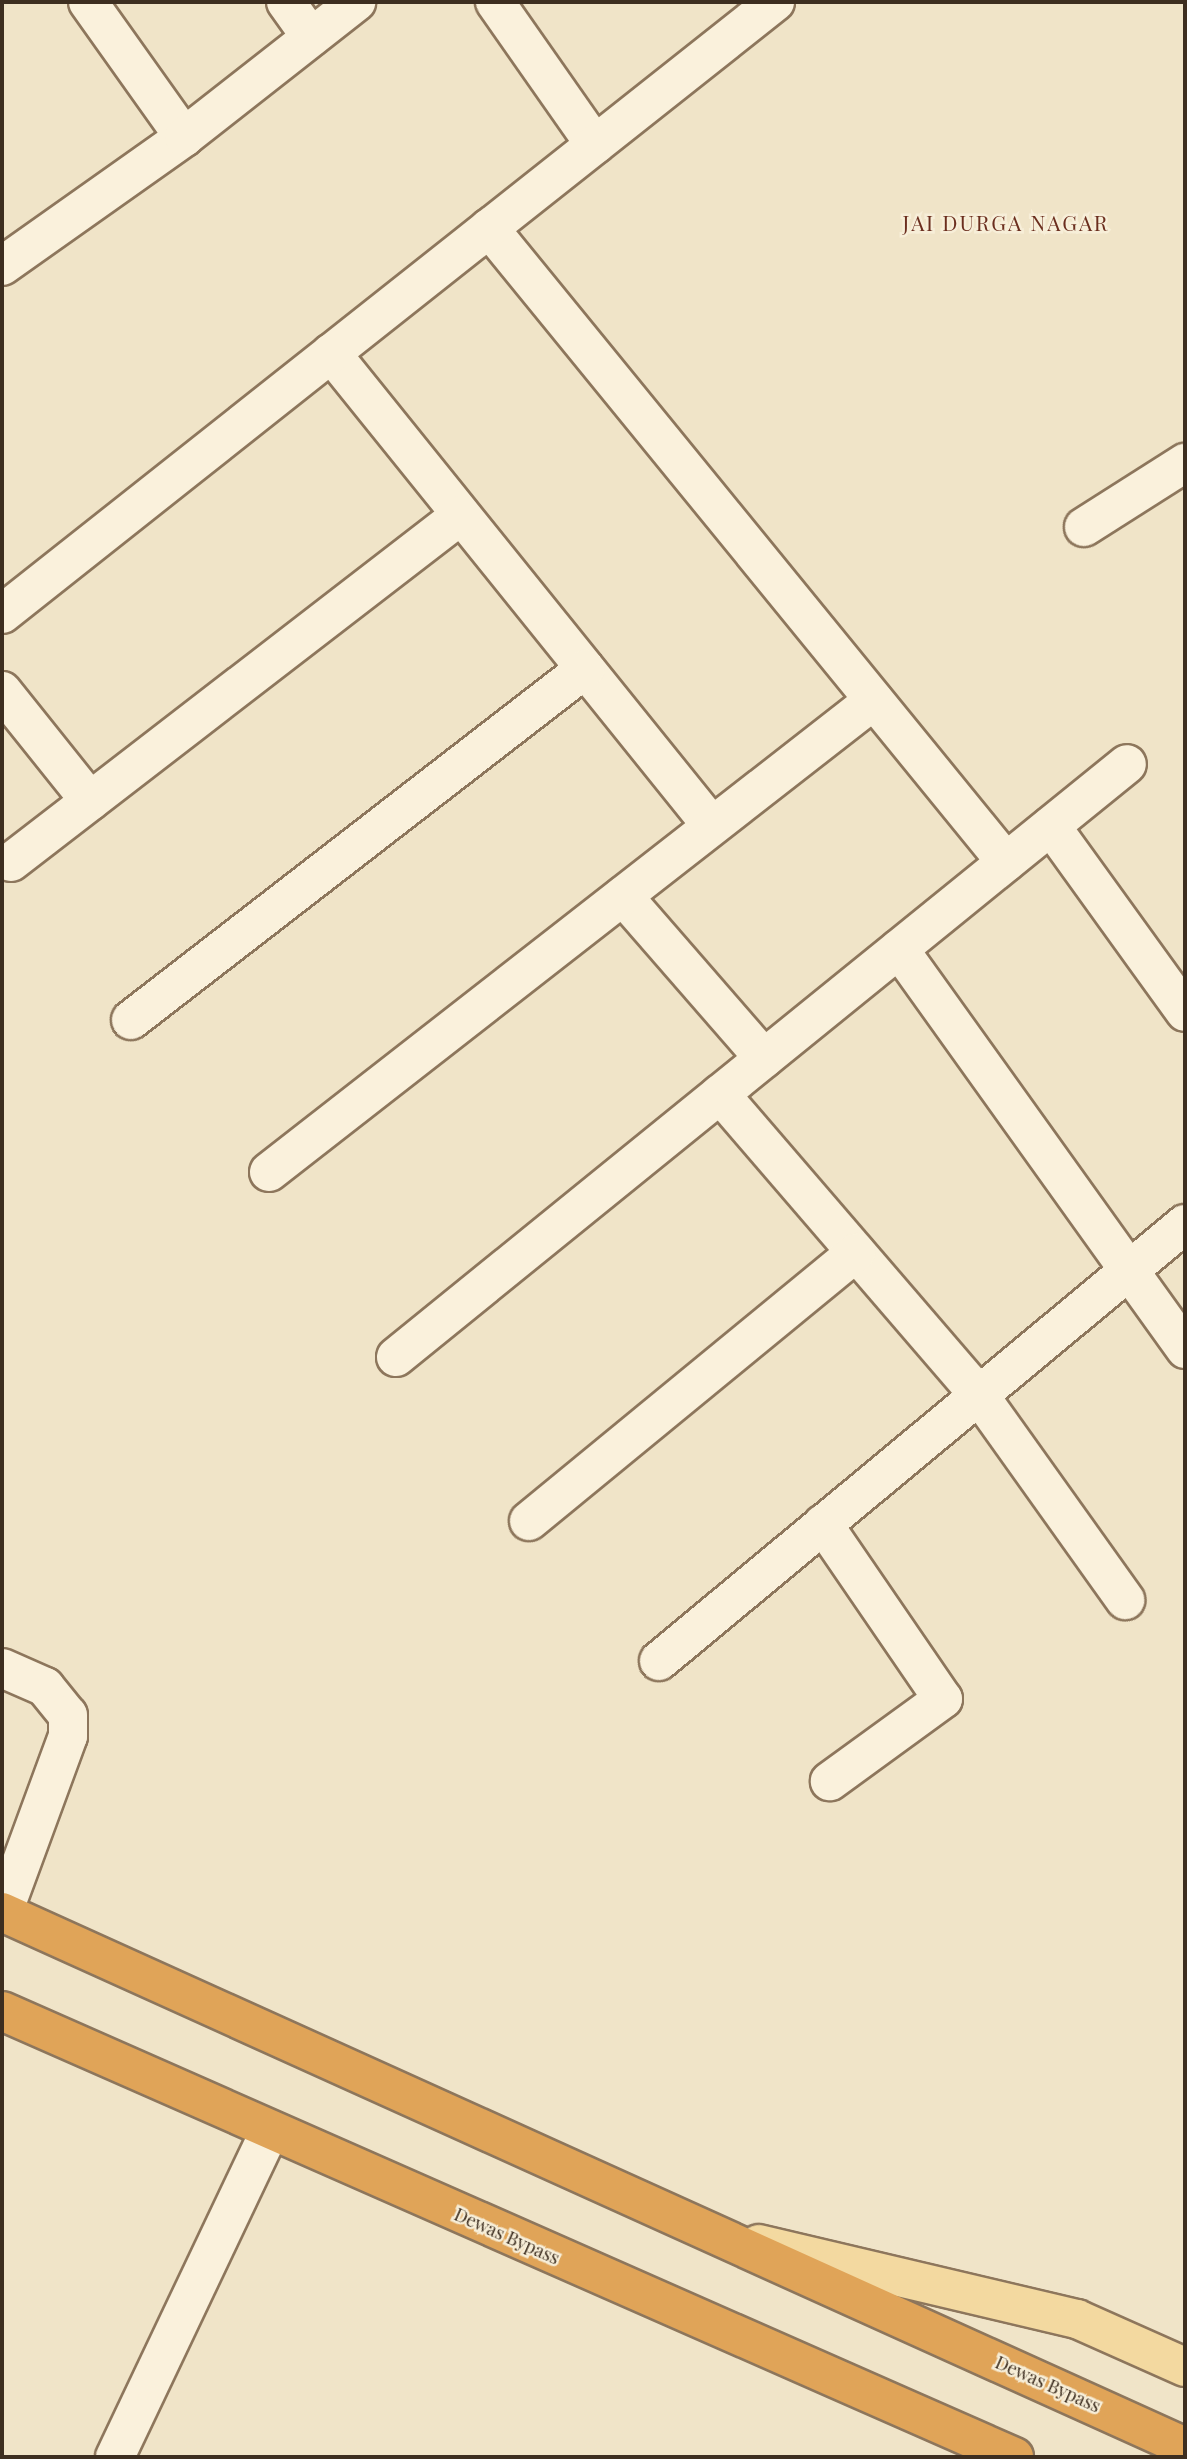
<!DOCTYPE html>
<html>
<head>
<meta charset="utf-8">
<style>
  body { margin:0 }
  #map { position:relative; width:1187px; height:2459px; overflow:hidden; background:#f0e4c8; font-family:"Playfair Display",serif }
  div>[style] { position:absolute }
  .roads { filter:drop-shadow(2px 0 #8d765c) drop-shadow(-2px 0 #8d765c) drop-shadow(0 2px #8d765c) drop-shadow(0 -2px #8d765c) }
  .minor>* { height:38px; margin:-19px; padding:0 19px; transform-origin:19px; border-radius:19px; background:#faf1dc }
  .major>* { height:38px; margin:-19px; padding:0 19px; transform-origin:19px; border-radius:19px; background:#f3d9a0 }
  .highway>* { height:38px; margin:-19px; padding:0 19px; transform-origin:19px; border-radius:19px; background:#e0a458 }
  span { translate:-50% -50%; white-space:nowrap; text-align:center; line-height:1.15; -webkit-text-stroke:5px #f7eed8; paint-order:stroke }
  .street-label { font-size:18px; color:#3d2e20 }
  .quarter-label { font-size:21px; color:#6b2e1e; letter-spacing:2px }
  .frame { position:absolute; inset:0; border:4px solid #3d2e20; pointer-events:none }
</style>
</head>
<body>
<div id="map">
  <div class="roads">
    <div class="minor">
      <div style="left:88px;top:2px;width:166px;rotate:54.6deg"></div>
      <div style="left:286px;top:2px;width:43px;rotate:54.5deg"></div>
      <div style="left:495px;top:2px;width:174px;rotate:55deg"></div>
      <div style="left:489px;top:228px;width:818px;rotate:50.8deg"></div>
      <div style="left:2px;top:266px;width:223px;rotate:-35.3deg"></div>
      <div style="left:184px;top:137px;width:219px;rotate:-38.1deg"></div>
      <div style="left:331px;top:353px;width:607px;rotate:51.15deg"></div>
      <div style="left:1084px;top:527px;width:120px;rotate:-32.4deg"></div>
      <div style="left:2px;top:614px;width:986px;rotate:-38.37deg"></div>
      <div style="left:2px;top:691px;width:141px;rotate:51.3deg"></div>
      <div style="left:1051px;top:826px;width:229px;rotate:54.2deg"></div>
      <div style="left:11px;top:862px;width:568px;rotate:-37.64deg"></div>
      <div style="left:623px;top:896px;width:215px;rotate:49deg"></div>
      <div style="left:899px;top:949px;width:492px;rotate:54.4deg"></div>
      <div style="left:131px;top:1020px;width:574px;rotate:-37.71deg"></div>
      <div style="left:720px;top:1094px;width:397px;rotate:49.3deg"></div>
      <div style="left:979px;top:1395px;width:252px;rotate:54.5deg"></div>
      <div style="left:269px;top:1172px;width:767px;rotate:-37.96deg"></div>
      <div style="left:396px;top:1357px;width:941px;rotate:-39.05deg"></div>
      <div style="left:529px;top:1521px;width:423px;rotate:-39.4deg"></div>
      <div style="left:823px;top:1524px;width:212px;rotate:55.6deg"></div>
      <div style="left:943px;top:1699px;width:140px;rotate:144deg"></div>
      <div style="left:659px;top:1661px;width:684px;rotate:-39.72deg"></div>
      <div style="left:2px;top:1668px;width:47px;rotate:23.8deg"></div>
      <div style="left:45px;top:1687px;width:36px;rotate:51deg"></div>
      <div style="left:68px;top:1715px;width:21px;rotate:90deg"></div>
      <div style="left:68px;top:1736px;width:189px;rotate:110.2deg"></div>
      <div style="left:115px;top:2457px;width:360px;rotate:-64.6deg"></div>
    </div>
    <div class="major">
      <div style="left:759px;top:2244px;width:327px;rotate:13.3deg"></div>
      <div style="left:1077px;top:2319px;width:118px;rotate:24deg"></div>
    </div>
    <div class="highway">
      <div style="left:2px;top:1912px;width:1298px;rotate:24.33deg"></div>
      <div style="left:2px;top:2011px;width:1106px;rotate:23.78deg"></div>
    </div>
  </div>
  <div class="street-label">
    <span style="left:507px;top:2236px;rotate:24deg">Dewas Bypass</span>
    <span style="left:1048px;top:2384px;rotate:24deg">Dewas Bypass</span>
  </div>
  <div class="quarter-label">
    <span style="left:1006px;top:222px">JAI DURGA NAGAR</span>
  </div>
  <div class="frame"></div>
</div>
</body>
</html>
